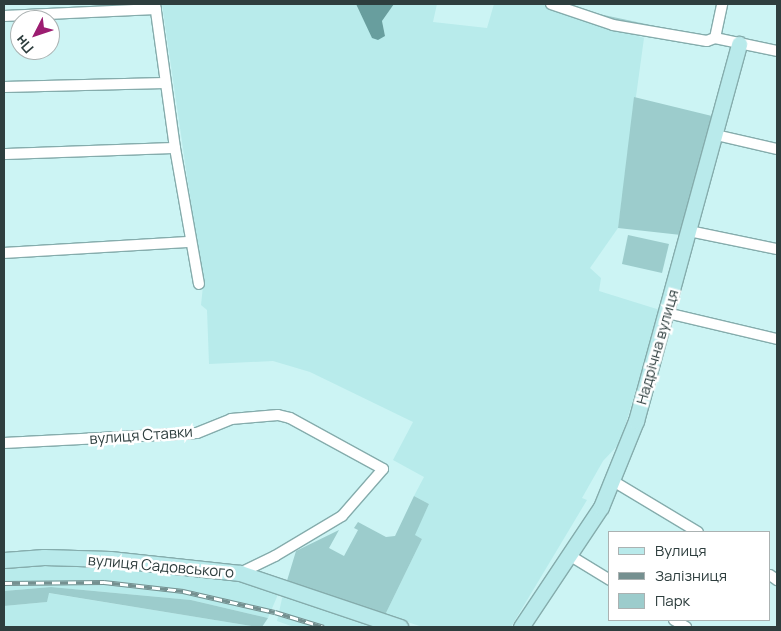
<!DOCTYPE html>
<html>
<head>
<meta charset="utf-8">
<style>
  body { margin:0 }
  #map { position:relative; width:781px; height:631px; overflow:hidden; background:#ccf4f4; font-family:Manrope,sans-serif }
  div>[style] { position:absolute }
  .built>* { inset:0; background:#b8ebeb }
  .green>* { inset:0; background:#9ccccc }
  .water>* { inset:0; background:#689e9e }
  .roads { filter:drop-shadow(1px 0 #85acac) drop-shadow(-1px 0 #85acac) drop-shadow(0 1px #85acac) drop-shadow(0 -1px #85acac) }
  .street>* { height:10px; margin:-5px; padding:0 5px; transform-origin:5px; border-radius:5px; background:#fff }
  .secondary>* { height:15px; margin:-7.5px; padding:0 7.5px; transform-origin:7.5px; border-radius:7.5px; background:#b9eaeb }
  .rail>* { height:4.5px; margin-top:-2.25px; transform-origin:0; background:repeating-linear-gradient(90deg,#fff 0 8px,#759090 0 16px); box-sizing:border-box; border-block:1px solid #759090 }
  span { translate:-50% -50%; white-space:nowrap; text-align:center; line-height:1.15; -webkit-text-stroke:5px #fff; paint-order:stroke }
  .street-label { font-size:15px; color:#2e3e3e }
  .frame { position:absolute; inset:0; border:5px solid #2e3e3e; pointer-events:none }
  .legend { position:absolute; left:608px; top:531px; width:162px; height:90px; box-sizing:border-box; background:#fff; border:1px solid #abb2b2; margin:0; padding:6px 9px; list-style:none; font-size:15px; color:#2e3e3e }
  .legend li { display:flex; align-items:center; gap:10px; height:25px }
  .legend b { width:25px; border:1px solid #abb2b2 }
  .north { position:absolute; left:10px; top:10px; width:50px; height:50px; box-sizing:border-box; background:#fff; border:1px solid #abb2b2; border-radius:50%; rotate:229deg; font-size:14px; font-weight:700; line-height:20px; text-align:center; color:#2e3e3e }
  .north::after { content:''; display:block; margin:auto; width:18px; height:22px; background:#9c1d71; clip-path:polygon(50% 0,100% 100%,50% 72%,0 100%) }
</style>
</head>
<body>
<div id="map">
  <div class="built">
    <div style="clip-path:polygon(162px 4px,356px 4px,372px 37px,385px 36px,382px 21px,394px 4px,437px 4px,433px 22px,487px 28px,494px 4px,545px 4px,644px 38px,618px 228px,590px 268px,601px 278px,599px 291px,660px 310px,620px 443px,603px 461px,582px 498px,587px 500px,511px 627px,423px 627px,385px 615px,422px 539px,414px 535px,429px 504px,414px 496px,424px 477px,393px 460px,413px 422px,310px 372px,273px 361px,209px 364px,207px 310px,201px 305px,203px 286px)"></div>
    <div style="clip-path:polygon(44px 562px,110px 565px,245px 581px,279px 592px,268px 618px,191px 600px,51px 587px,4px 591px,4px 565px)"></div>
    <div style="clip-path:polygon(48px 593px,258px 627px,4px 627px,4px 606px,47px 602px)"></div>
    <div style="clip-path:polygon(283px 594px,382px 627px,294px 627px,277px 621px)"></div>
  </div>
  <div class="green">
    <div style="clip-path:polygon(599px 14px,707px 37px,706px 39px,587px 15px)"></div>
    <div style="clip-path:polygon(634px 97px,716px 117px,681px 235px,618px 228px)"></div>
    <div style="clip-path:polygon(628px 235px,669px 244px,662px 273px,622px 264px)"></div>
    <div style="clip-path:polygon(414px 496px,429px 504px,415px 535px,422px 539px,385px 615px,286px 584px,296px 551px,339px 530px,329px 548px,344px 556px,358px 530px,354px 528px,358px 522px,386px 537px,395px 536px)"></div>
    <div style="clip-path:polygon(51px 587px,191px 600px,268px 618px,262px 627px,258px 627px,49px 593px,47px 602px,4px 606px,4px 591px)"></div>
  </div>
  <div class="water">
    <div style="clip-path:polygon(356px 4px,394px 4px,382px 21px,385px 36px,378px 40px,372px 38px)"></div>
  </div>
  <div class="roads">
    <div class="street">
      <div style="left:155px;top:4px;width:145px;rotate:82.1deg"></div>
      <div style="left:175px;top:148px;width:138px;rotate:80deg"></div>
      <div style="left:551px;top:4px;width:65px;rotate:18.7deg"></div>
      <div style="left:613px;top:25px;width:95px;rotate:9.7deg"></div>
      <div style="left:707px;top:41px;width:9px;rotate:-21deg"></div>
      <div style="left:715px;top:38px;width:63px;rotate:11.8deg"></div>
      <div style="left:4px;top:16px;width:152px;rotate:-2.6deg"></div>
      <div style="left:715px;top:38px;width:35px;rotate:-78deg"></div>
      <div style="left:4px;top:87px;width:161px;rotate:-1.4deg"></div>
      <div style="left:716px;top:135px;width:63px;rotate:12.9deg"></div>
      <div style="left:4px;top:154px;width:171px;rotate:-2deg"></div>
      <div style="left:689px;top:231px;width:90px;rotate:11.6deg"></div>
      <div style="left:4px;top:253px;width:187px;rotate:-3.4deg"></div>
      <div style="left:667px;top:313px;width:113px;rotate:13.3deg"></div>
      <div style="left:4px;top:443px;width:193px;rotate:-3deg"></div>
      <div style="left:197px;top:433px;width:37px;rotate:-22deg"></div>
      <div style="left:231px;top:419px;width:47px;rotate:-4.9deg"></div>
      <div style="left:278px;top:415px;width:12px;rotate:14deg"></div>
      <div style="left:290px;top:418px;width:106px;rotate:28.7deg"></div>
      <div style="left:383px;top:469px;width:62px;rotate:131.1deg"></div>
      <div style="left:342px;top:516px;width:78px;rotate:149.2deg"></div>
      <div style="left:275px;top:556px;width:39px;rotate:154deg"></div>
      <div style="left:613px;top:481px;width:99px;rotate:31deg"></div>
      <div style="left:569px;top:555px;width:48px;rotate:31.4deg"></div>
      <div style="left:770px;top:575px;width:9px;rotate:36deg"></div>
      <div style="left:674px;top:620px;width:14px;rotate:30deg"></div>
    </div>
    <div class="secondary">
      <div style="left:4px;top:560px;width:40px;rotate:-4.3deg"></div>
      <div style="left:44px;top:557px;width:66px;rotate:1.7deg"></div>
      <div style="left:110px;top:559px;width:131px;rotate:6.1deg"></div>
      <div style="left:240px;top:573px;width:169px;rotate:18.6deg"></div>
      <div style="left:521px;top:627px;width:144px;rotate:-56.3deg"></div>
      <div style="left:601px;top:507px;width:93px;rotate:-67.9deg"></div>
      <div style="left:636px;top:421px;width:391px;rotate:-74.7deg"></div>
    </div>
  </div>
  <div class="rail">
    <div style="left:4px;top:583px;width:100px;rotate:-0.6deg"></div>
    <div style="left:104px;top:582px;width:80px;rotate:6.5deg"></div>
    <div style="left:183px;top:591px;width:94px;rotate:12.9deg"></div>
    <div style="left:275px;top:612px;width:51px;rotate:17deg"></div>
  </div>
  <div class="street-label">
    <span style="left:657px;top:347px;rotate:-74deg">Надрічна вулиця</span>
    <span style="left:141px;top:435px;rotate:-4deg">вулиця Ставки</span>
    <span style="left:161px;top:566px;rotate:5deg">вулиця Садовського</span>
  </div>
  <div class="frame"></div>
  <ul class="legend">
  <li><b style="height:6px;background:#b9eaeb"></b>Вулиця</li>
  <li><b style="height:6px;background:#759090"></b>Залізниця</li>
  <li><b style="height:14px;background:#9ccccc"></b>Парк</li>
  </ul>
  <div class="north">Пн</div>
</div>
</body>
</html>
